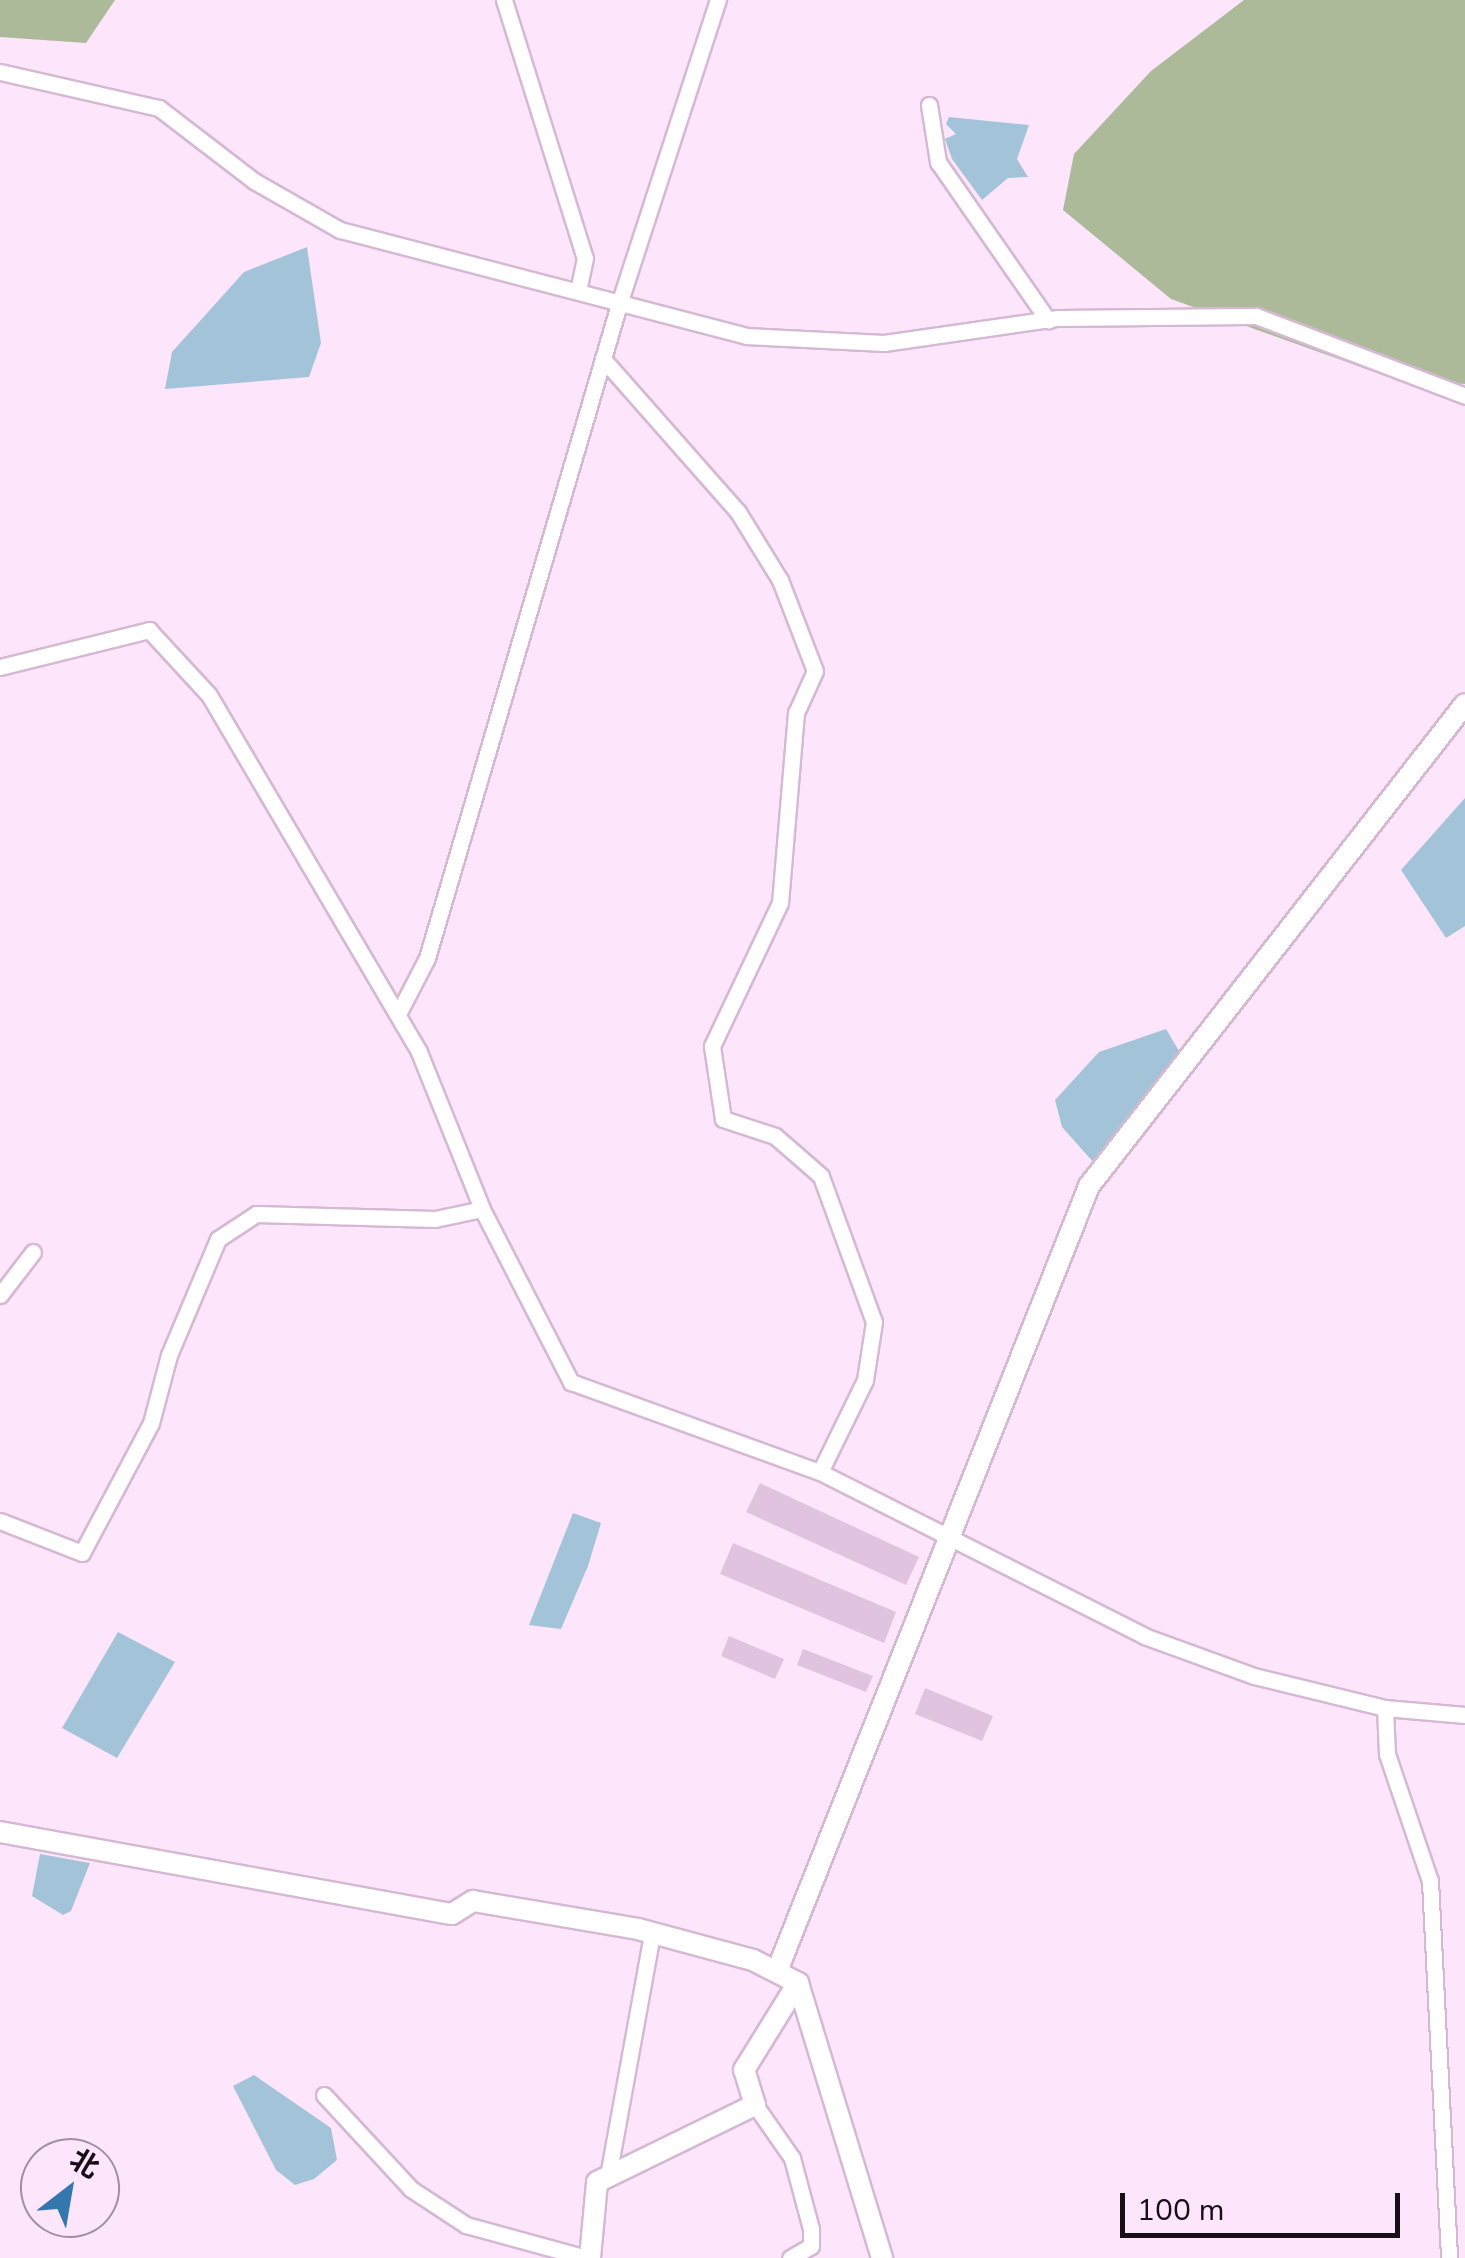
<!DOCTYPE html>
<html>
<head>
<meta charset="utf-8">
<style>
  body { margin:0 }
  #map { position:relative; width:1465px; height:2258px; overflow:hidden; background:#fde6fc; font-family:"Nunito Sans","Noto Sans SC",sans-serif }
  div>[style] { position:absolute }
  .forest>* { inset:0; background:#acba99 }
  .water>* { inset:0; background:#a3c3d9 }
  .building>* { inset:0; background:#e0c4df }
  .roads { filter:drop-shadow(2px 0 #d5b9d3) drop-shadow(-2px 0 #d5b9d3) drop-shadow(0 2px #d5b9d3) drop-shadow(0 -2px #d5b9d3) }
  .minor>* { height:15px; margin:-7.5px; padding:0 7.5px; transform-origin:7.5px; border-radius:7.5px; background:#fff }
  .tertiary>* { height:20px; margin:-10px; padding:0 10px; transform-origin:10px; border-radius:10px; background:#fff }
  span { translate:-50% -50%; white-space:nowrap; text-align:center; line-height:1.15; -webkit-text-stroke:8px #fde6fc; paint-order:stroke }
  .north { position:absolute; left:20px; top:2138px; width:100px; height:100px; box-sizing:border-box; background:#fde6fc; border:2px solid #a190a1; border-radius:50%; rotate:31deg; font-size:28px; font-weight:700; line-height:40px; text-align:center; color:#180e18 }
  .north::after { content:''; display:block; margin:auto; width:35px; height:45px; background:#3477ad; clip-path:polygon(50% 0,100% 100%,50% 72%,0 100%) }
  .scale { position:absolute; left:1120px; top:2193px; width:280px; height:45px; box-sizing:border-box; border:5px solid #180e18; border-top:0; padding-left:12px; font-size:30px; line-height:35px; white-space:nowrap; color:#180e18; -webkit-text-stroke:8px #fde6fc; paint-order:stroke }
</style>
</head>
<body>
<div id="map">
  <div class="forest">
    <div style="clip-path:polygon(0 0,115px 0,86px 43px,0 37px)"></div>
    <div style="clip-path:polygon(1244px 0,1465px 0,1465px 384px,1400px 381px,1171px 299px,1063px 210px,1074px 154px,1151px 71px)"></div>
  </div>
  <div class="water">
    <div style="clip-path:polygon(949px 117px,1029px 125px,1017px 159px,1028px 177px,1008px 178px,982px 200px,952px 159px,945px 139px,956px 134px,946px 124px)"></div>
    <div style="clip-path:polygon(307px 247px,321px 343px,309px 377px,165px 389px,172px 352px,244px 272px)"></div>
    <div style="clip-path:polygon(1465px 798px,1465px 926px,1446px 938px,1401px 870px)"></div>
    <div style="clip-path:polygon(1166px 1029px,1182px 1056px,1095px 1164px,1062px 1127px,1055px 1100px,1099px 1052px)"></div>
    <div style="clip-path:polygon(573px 1513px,601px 1523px,588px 1566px,561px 1629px,529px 1625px)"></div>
    <div style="clip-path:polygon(118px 1632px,175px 1662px,117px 1758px,62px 1728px)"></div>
    <div style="clip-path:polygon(40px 1854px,90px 1863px,71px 1911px,63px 1915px,32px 1896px)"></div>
    <div style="clip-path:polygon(254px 2075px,331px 2128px,337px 2160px,314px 2179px,295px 2185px,276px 2170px,233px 2086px)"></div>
  </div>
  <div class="building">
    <div style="clip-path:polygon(760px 1483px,919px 1557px,906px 1585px,746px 1512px)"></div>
    <div style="clip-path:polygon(733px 1543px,896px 1612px,884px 1643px,720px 1574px)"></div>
    <div style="clip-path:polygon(729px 1636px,784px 1659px,775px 1679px,721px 1656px)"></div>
    <div style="clip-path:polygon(803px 1649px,873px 1676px,866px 1692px,797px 1665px)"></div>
    <div style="clip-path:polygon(925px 1688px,993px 1716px,982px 1741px,915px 1714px)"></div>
  </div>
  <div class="roads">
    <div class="minor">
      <div style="left:504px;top:0;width:270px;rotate:72.6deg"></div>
      <div style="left:585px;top:258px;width:33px;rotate:102deg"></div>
      <div style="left:0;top:72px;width:163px;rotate:12.8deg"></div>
      <div style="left:159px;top:108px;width:120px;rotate:37.5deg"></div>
      <div style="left:254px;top:181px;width:99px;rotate:29.7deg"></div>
      <div style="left:340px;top:230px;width:420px;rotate:14.6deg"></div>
      <div style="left:746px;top:336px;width:138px;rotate:2.9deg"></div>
      <div style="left:884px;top:343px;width:176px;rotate:-8.2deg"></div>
      <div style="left:1058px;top:318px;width:198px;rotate:-0.6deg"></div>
      <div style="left:1256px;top:316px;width:224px;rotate:20.9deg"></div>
      <div style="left:929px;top:105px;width:58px;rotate:81deg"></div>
      <div style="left:938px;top:162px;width:193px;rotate:55.2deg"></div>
      <div style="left:0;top:667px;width:154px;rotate:-13.9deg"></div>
      <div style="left:149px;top:630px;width:88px;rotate:47.3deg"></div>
      <div style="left:209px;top:695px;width:414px;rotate:59.5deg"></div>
      <div style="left:419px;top:1052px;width:169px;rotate:68.1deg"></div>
      <div style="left:482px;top:1209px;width:48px;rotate:168deg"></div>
      <div style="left:435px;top:1219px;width:179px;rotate:-178.4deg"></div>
      <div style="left:256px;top:1214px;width:45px;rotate:146.7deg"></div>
      <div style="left:218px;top:1239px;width:126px;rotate:112.9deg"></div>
      <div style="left:169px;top:1355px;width:70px;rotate:104.8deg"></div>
      <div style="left:151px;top:1423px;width:147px;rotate:118deg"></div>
      <div style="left:82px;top:1553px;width:88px;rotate:-158.7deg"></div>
      <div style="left:398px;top:1014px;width:63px;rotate:-62.6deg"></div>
      <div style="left:427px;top:958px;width:685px;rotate:-73.63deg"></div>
      <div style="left:620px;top:301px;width:317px;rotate:-72deg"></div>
      <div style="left:482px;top:1209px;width:195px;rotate:62.8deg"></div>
      <div style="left:571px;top:1382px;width:265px;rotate:19.9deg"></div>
      <div style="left:820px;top:1472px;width:102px;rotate:-63.9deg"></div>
      <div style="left:865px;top:1380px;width:59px;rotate:-81.2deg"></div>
      <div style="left:874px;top:1322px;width:155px;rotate:-110deg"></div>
      <div style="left:821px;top:1176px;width:61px;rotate:-139deg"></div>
      <div style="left:775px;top:1136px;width:55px;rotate:-161.9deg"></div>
      <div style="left:723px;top:1119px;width:74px;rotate:-98.6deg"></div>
      <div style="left:712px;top:1046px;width:158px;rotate:-64.6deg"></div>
      <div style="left:780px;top:903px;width:191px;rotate:-85.2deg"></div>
      <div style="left:796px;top:713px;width:46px;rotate:-65.7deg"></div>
      <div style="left:815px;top:671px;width:97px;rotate:-111deg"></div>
      <div style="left:780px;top:580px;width:80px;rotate:-121.7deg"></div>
      <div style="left:738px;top:512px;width:204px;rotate:-131.4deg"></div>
      <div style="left:0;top:1295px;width:54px;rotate:-52.5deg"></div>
      <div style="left:820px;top:1472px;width:363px;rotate:26.8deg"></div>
      <div style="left:1144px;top:1636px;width:117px;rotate:20deg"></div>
      <div style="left:1254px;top:1676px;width:135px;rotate:13.7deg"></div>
      <div style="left:1385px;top:1708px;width:46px;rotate:87.5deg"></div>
      <div style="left:1387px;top:1754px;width:134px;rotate:71.3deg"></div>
      <div style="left:1430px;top:1881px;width:377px;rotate:87.1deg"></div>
      <div style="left:1385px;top:1708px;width:80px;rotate:5deg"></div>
      <div style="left:324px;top:2095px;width:128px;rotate:47.2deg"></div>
      <div style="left:411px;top:2189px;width:66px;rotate:33.2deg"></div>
      <div style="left:466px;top:2225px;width:125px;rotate:15.3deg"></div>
      <div style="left:755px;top:2105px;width:65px;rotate:55.1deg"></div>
      <div style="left:792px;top:2158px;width:73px;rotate:75deg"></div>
      <div style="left:811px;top:2229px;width:17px;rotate:90deg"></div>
      <div style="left:811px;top:2246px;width:24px;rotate:150deg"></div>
      <div style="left:608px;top:2176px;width:247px;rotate:-79.7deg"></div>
    </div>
    <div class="tertiary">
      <div style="left:0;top:1832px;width:459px;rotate:10.3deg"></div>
      <div style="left:452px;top:1914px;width:25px;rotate:-32deg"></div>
      <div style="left:473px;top:1901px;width:167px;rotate:9.6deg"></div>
      <div style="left:638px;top:1929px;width:119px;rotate:15.1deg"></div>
      <div style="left:753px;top:1960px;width:51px;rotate:27.1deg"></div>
      <div style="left:798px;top:1983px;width:288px;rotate:73deg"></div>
      <div style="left:777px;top:1971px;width:845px;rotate:-68.32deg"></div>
      <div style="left:1089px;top:1186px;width:611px;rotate:-52.04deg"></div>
      <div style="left:590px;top:2258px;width:76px;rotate:-84.7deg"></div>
      <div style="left:597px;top:2182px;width:176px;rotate:-26deg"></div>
      <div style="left:755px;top:2105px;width:37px;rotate:-107deg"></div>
      <div style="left:744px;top:2070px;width:102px;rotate:-58.2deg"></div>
    </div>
  </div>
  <div class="north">北</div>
  <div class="scale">100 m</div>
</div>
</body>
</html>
